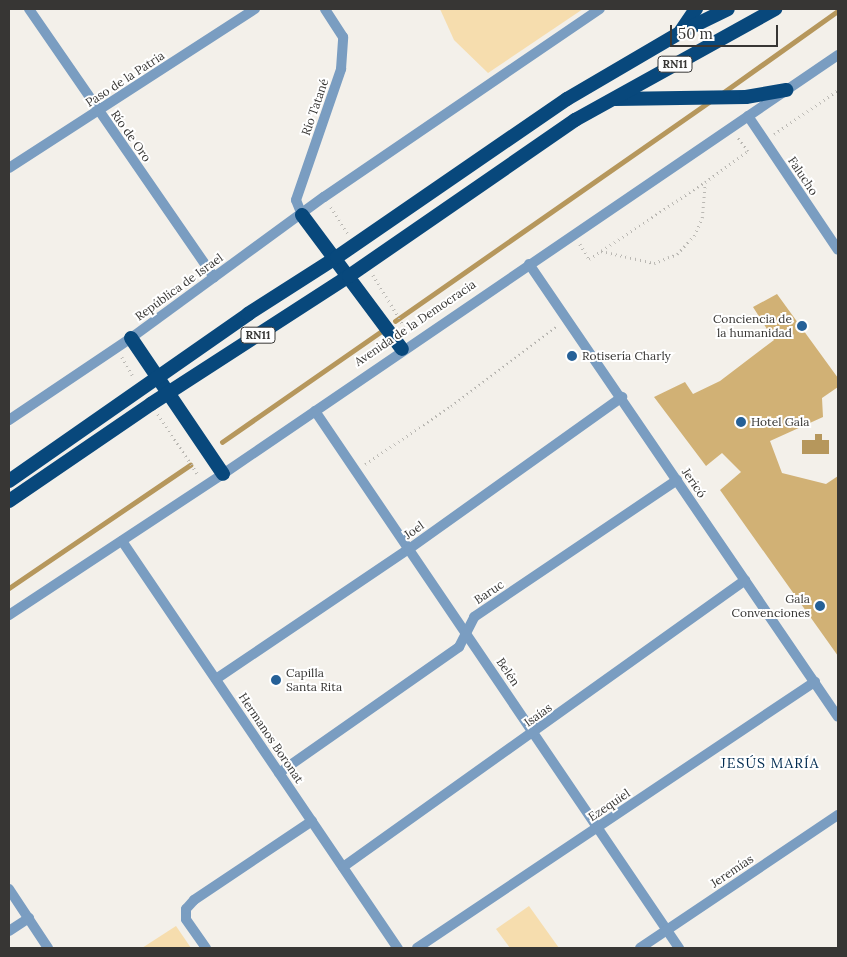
<!DOCTYPE html>
<html>
<head>
<meta charset="utf-8">
<style>
  body { margin:0 }
  #map { position:relative; width:847px; height:957px; overflow:hidden; background:#f3f0ea; font-family:Lora,serif }
  div>[style] { position:absolute }
  .green>* { inset:0; background:#f6ddae }
  .water>* { inset:0; background:#b6975c }
  .stream>* { height:4.5px; margin:-2.25px; padding:0 2.25px; transform-origin:2.25px; border-radius:2.25px; background:#b6975c }
  .building>* { inset:0; background:#d1b175 }
  .path>* { height:2.5px; margin-top:-1.25px; transform-origin:0; background:repeating-linear-gradient(90deg,#bab8b3 0 1px,transparent 0 5px) }
  .minor>* { height:10px; margin:-5px; padding:0 5px; transform-origin:5px; border-radius:5px; background:#7a9dc1 }
  .tertiary>* { height:10px; margin:-5px; padding:0 5px; transform-origin:5px; border-radius:5px; background:#7a9dc1 }
  .trunk>* { height:14px; margin:-7px; padding:0 7px; transform-origin:7px; border-radius:7px; background:#08487c }
  .dots>* { width:14px; height:14px; translate:-50% -50%; box-sizing:border-box; border:2px solid #fff; border-radius:50% }
  span { translate:-50% -50%; white-space:nowrap; text-align:center; line-height:1.15; -webkit-text-stroke:4px #fff; paint-order:stroke }
  .shield-label span { padding:1px 4px; background:#fff; border:1px solid; border-radius:4px; -webkit-text-stroke-width:0 }
  .shield-label { font-size:11px; color:#373634; font-weight:700 }
  .street-label { font-size:12px; color:#373634 }
  .poi-label { font-size:12px; color:#373634 }
  .right { translate:-100% -50%; text-align:right }
  .left { translate:0 -50%; text-align:left }
  .neighbourhood-label { font-size:14px; color:#012b50; letter-spacing:1px }
  .frame { position:absolute; inset:0; border:10px solid #373634; pointer-events:none }
  .scale { position:absolute; left:670px; top:25px; width:108px; height:22px; box-sizing:border-box; border:2px solid #373634; border-top:0; padding-left:6px; font-size:15px; line-height:18px; white-space:nowrap; color:#373634; -webkit-text-stroke:4px #fff; paint-order:stroke }
</style>
</head>
<body>
<div id="map">
  <div class="green">
    <div style="clip-path:polygon(440px 9px,583px 9px,488px 73px,454px 40px)"></div>
    <div style="clip-path:polygon(529px 906px,559px 948px,510px 948px,496px 929px)"></div>
    <div style="clip-path:polygon(176px 926px,191px 948px,142px 948px)"></div>
  </div>
  <div class="water">
    <div style="clip-path:polygon(815px 434px,822px 434px,822px 440px,829px 440px,829px 454px,802px 454px,802px 440px,815px 440px)"></div>
  </div>
  <div class="stream">
    <div style="left:721px;top:94px;width:143px;rotate:-35.4deg"></div>
    <div style="left:395px;top:321px;width:384px;rotate:-34.9deg"></div>
    <div style="left:222px;top:442px;width:193px;rotate:-34.8deg"></div>
    <div style="left:9px;top:588px;width:219px;rotate:-34.2deg"></div>
  </div>
  <div class="building">
    <div style="clip-path:polygon(777px 294px,838px 378px,838px 387px,822px 398px,823px 417px,770px 441px,782px 473px,826px 484px,838px 476px,838px 656px,720px 490px,741px 472px,722px 453px,706px 466px,654px 397px,685px 382px,693px 394px,720px 381px,774px 340px,753px 307px)"></div>
  </div>
  <div class="path">
    <div style="left:774px;top:134px;width:78px;rotate:-34.5deg"></div>
    <div style="left:331px;top:207px;width:32px;rotate:58deg"></div>
    <div style="left:580px;top:244px;width:17px;rotate:59deg"></div>
    <div style="left:589px;top:259px;width:139px;rotate:-33.6deg"></div>
    <div style="left:705px;top:182px;width:53px;rotate:-35.8deg"></div>
    <div style="left:748px;top:151px;width:18px;rotate:-128deg"></div>
    <div style="left:601px;top:251px;width:54px;rotate:12.8deg"></div>
    <div style="left:654px;top:263px;width:25px;rotate:-21deg"></div>
    <div style="left:677px;top:254px;width:25px;rotate:-47deg"></div>
    <div style="left:694px;top:236px;width:20px;rotate:-66deg"></div>
    <div style="left:702px;top:218px;width:35px;rotate:-85deg"></div>
    <div style="left:373px;top:275px;width:60px;rotate:58.7deg"></div>
    <div style="left:122px;top:357px;width:24px;rotate:60deg"></div>
    <div style="left:158px;top:414px;width:74px;rotate:56.5deg"></div>
    <div style="left:365px;top:464px;width:104px;rotate:-34deg"></div>
    <div style="left:451px;top:406px;width:133px;rotate:-37deg"></div>
  </div>
  <div class="minor">
    <div style="left:29px;top:9px;width:326px;rotate:55.4deg"></div>
    <div style="left:748px;top:116px;width:161px;rotate:56.1deg"></div>
    <div style="left:9px;top:168px;width:293px;rotate:-32.9deg"></div>
    <div style="left:302px;top:215px;width:16px;rotate:-112deg"></div>
    <div style="left:296px;top:200px;width:139px;rotate:-71deg"></div>
    <div style="left:341px;top:69px;width:32px;rotate:-86deg"></div>
    <div style="left:343px;top:37px;width:33px;rotate:-123deg"></div>
    <div style="left:529px;top:264px;width:548px;rotate:55.7deg"></div>
    <div style="left:315px;top:411px;width:649px;rotate:55.87deg"></div>
    <div style="left:122px;top:541px;width:492px;rotate:55.9deg"></div>
    <div style="left:216px;top:679px;width:233px;rotate:-34deg"></div>
    <div style="left:409px;top:549px;width:262px;rotate:-35.5deg"></div>
    <div style="left:279px;top:773px;width:220px;rotate:-35deg"></div>
    <div style="left:459px;top:647px;width:34px;rotate:-63deg"></div>
    <div style="left:474px;top:617px;width:245px;rotate:-34deg"></div>
    <div style="left:343px;top:867px;width:494px;rotate:-35.5deg"></div>
    <div style="left:9px;top:889px;width:71px;rotate:56.5deg"></div>
    <div style="left:9px;top:931px;width:24px;rotate:-33deg"></div>
    <div style="left:206px;top:948px;width:35px;rotate:-125deg"></div>
    <div style="left:186px;top:919px;width:10px;rotate:-90deg"></div>
    <div style="left:186px;top:909px;width:12px;rotate:-48deg"></div>
    <div style="left:194px;top:900px;width:142px;rotate:-33.8deg"></div>
    <div style="left:417px;top:948px;width:479px;rotate:-33.8deg"></div>
    <div style="left:640px;top:948px;width:239px;rotate:-33.9deg"></div>
  </div>
  <div class="tertiary">
    <div style="left:9px;top:420px;width:147px;rotate:-33.9deg"></div>
    <div style="left:131px;top:338px;width:239px;rotate:-36.2deg"></div>
    <div style="left:324px;top:197px;width:334px;rotate:-34.3deg"></div>
    <div style="left:9px;top:615px;width:256px;rotate:-33.4deg"></div>
    <div style="left:223px;top:474px;width:744px;rotate:-34.27deg"></div>
  </div>
  <div class="trunk">
    <div style="left:681px;top:31px;width:27px;rotate:-56deg"></div>
    <div style="left:615px;top:99px;width:131px;rotate:-0.9deg"></div>
    <div style="left:746px;top:97px;width:41px;rotate:-9.9deg"></div>
    <div style="left:302px;top:215px;width:167px;rotate:53.3deg"></div>
    <div style="left:131px;top:338px;width:164px;rotate:55.9deg"></div>
    <div style="left:9px;top:481px;width:292px;rotate:-34.9deg"></div>
    <div style="left:248px;top:314px;width:106px;rotate:-32.6deg"></div>
    <div style="left:337px;top:257px;width:279px;rotate:-34.5deg"></div>
    <div style="left:567px;top:99px;width:132px;rotate:-30.4deg"></div>
    <div style="left:681px;top:32px;width:52px;rotate:-26.1deg"></div>
    <div style="left:9px;top:501px;width:172px;rotate:-34.3deg"></div>
    <div style="left:151px;top:404px;width:236px;rotate:-32.9deg"></div>
    <div style="left:349px;top:276px;width:275px;rotate:-34.6deg"></div>
    <div style="left:575px;top:120px;width:229px;rotate:-29deg"></div>
  </div>
  <div class="dots">
    <div style="left:802px;top:326px;background:#256097"></div>
    <div style="left:572px;top:356px;background:#256097"></div>
    <div style="left:741px;top:422px;background:#256097"></div>
    <div style="left:820px;top:606px;background:#256097"></div>
    <div style="left:276px;top:680px;background:#256097"></div>
  </div>
  <div class="shield-label">
    <span style="left:675px;top:64px">RN11</span>
    <span style="left:258px;top:335px">RN11</span>
  </div>
  <div class="street-label">
    <span style="left:125px;top:79px;rotate:-33deg">Paso de la Patria</span>
    <span style="left:315px;top:107px;rotate:-71deg">Río Tatané</span>
    <span style="left:131px;top:136px;rotate:55deg">Río de Oro</span>
    <span style="left:803px;top:176px;rotate:56deg">Falucho</span>
    <span style="left:179px;top:287px;rotate:-36deg">República de Israel</span>
    <span style="left:415px;top:323px;rotate:-34deg">Avenida de la Democracia</span>
    <span style="left:694px;top:483px;rotate:56deg">Jericó</span>
    <span style="left:414px;top:530px;rotate:-35deg">Joel</span>
    <span style="left:489px;top:592px;rotate:-34deg">Baruc</span>
    <span style="left:508px;top:672px;rotate:56deg">Belén</span>
    <span style="left:538px;top:715px;rotate:-36deg">Isaías</span>
    <span style="left:271px;top:738px;rotate:56deg">Hermanos Boronat</span>
    <span style="left:609px;top:805px;rotate:-34deg">Ezequiel</span>
    <span style="left:732px;top:871px;rotate:-34deg">Jeremías</span>
  </div>
  <div class="poi-label">
    <span class="right" style="left:792px;top:326px">Conciencia de<br>la humanidad</span>
    <span class="left" style="left:582px;top:356px">Rotisería Charly</span>
    <span class="left" style="left:751px;top:422px">Hotel Gala</span>
    <span class="right" style="left:810px;top:606px">Gala<br>Convenciones</span>
    <span class="left" style="left:286px;top:680px">Capilla<br>Santa Rita</span>
  </div>
  <div class="neighbourhood-label">
    <span style="left:770px;top:763px">JESÚS MARÍA</span>
  </div>
  <div class="frame"></div>
  <div class="scale">50 m</div>
</div>
</body>
</html>
